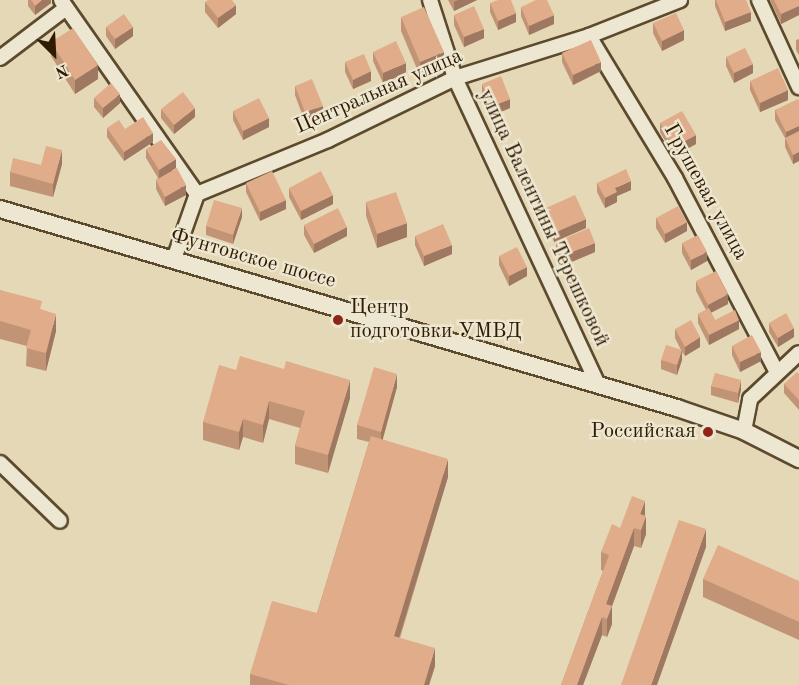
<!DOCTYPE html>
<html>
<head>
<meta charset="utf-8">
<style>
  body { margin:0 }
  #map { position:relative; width:799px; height:685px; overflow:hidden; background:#e4d8b7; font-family:"Old Standard TT",serif }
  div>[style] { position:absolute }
  .roads { filter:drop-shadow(2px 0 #5c4a2e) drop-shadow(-2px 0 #5c4a2e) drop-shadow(0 2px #5c4a2e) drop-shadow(0 -2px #5c4a2e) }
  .minor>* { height:14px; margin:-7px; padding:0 7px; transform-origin:7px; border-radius:7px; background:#ede6d0 }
  .tertiary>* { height:16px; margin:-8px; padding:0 8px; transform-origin:8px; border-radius:8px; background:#ede6d0 }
  .wall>* { inset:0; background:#c29476 }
  .shaded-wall>* { inset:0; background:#9e7860 }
  .building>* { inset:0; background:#e1ac89 }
  .dots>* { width:16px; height:16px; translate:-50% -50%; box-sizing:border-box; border:3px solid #ede6d0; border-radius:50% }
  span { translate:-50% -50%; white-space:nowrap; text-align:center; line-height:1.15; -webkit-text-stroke:5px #ede6d0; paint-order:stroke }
  .street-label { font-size:21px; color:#2e1b00 }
  .poi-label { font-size:21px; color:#2e1b00 }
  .left { translate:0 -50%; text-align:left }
  .right { translate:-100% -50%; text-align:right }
  .north { position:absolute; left:24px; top:24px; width:60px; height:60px; -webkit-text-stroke:4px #ede6d0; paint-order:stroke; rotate:156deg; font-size:16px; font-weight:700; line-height:24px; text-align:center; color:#2e1b00 }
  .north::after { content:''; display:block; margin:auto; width:21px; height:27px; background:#2e1b00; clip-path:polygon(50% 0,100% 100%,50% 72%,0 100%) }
</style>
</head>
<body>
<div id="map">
  <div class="roads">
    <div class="minor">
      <div style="left:61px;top:0;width:237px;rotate:55deg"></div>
      <div style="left:430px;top:0;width:82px;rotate:72.2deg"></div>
      <div style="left:455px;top:78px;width:338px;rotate:65deg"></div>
      <div style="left:759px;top:0;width:96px;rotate:65.3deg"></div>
      <div style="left:589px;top:36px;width:166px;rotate:58.8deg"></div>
      <div style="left:675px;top:178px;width:219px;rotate:62.3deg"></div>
      <div style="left:0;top:58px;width:83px;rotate:-37.1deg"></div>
      <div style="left:174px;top:259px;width:69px;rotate:-70.5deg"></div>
      <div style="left:197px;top:194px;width:142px;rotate:-22.4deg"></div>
      <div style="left:328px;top:140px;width:141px;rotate:-26deg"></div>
      <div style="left:455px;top:78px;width:140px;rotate:-17.4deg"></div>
      <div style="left:589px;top:36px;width:98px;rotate:-21.6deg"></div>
      <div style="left:744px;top:431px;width:33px;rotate:-79deg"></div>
      <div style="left:750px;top:399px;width:67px;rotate:-43.2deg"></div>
      <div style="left:0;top:463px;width:83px;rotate:44deg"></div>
    </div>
    <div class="tertiary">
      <div style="left:0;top:209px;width:706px;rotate:16.38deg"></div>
      <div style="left:677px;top:408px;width:71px;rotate:18.9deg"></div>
      <div style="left:744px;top:431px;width:62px;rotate:27deg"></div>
    </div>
  </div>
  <div class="wall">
    <div style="clip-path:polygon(28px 0,51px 0,51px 3px,35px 15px,28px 6px)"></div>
    <div style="clip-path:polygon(448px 0,477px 0,454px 11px)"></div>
    <div style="clip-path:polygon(715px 0,746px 0,751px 21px,725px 31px,715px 6px)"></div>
    <div style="clip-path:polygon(770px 0,799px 0,799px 15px,781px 24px)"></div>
    <div style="clip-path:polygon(205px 2px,236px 14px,218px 28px,205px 12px)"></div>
    <div style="clip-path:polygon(490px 3px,516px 22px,498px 30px,490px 12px)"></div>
    <div style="clip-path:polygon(521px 7px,554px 24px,529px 35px,521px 16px)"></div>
    <div style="clip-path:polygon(454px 15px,484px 38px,464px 47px,454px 25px)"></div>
    <div style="clip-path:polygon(401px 17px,444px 65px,420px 76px,401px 31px)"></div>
    <div style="clip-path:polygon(653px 23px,684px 40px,662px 51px,653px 33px)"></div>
    <div style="clip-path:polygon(106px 27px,133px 36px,115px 49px,106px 36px)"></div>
    <div style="clip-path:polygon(799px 39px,799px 55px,796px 50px,796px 40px)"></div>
    <div style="clip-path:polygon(51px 42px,98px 79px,75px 94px,51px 56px)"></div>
    <div style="clip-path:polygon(373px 52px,406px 73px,383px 83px,373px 61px)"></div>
    <div style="clip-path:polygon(562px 53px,601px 71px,573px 85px,562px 62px)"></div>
    <div style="clip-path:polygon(726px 57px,753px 73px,734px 83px,726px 66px)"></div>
    <div style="clip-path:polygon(345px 62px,371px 81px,353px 89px,345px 72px)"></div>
    <div style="clip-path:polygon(750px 81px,788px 100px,760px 112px,750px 90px)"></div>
    <div style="clip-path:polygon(482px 84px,510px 108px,491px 116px,482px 93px)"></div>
    <div style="clip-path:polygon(295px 86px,323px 115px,305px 122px,295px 95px)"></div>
    <div style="clip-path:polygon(94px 98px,120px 103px,103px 118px,94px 107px)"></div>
    <div style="clip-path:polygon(799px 101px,799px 161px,793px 164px,785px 147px,785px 138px,775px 120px,775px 110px)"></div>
    <div style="clip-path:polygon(161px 109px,195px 117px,174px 134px,161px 118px)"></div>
    <div style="clip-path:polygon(233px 111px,269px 127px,243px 140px,233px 120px)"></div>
    <div style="clip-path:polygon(660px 123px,696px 144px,674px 156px,660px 132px)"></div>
    <div style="clip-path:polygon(107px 128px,125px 129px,153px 142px,124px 161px,107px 137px)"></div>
    <div style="clip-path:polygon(146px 149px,176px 168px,169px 172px,186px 195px,165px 206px,156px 189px,156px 180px,158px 178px,146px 158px)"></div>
    <div style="clip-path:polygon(62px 164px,53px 197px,10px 186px,10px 172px,41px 165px)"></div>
    <div style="clip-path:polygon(246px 183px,286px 209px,260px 221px,246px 192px)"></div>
    <div style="clip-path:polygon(597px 183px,631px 190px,617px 196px,617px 202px,605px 208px,597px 192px)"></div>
    <div style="clip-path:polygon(289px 188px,333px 204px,301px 220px,289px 197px)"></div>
    <div style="clip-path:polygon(366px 202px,407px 237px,377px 248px,366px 216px)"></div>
    <div style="clip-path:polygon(544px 209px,586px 228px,554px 242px,544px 219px)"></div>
    <div style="clip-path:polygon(242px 217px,233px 244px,206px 235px,206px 226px)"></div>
    <div style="clip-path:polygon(656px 218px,687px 231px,665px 243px,656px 228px)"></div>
    <div style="clip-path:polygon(304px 225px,347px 236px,314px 253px,304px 235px)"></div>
    <div style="clip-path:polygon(415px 236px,452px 254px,424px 266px,415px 245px)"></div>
    <div style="clip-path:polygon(556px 242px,595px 252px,562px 266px,556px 251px)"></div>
    <div style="clip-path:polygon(682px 243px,707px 261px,691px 270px,682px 253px)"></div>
    <div style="clip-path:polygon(499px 256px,527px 276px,509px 286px,499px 265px)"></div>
    <div style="clip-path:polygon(696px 281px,728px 304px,711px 313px,715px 320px,739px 329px,709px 345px,698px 323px,698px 314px,706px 310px,696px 291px)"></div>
    <div style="clip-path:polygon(0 290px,42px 310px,56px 331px,46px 371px,26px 366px,27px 346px,0 339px)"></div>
    <div style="clip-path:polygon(769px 323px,794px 337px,778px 347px,769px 332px)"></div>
    <div style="clip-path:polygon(675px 329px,700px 347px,685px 356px,682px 352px,682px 360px,677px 375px,661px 369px,661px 360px,681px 350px,675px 338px)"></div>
    <div style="clip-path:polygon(732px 346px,761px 361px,740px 372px,732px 355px)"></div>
    <div style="clip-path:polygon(236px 370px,350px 398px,328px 473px,295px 464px,295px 446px,300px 428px,269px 419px,263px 443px,243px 437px,239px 450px,203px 440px,203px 422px)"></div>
    <div style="clip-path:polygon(799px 374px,799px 410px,784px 393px,784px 384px)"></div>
    <div style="clip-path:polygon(711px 386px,741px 390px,738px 403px,711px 395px)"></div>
    <div style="clip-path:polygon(397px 387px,382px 439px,448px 477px,400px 638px,435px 666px,429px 685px,250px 685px,250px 674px,317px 613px,369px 442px,357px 439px,357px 425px)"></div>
    <div style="clip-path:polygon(645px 516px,646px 534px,641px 548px,634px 546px,612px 606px,612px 624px,607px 637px,602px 635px,583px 685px,561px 685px,603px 571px,601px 570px,601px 552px,620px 528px)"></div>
    <div style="clip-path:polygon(703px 579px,799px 581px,799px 640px,703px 597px)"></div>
  </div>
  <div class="shaded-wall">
    <div style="clip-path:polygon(42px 0,51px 0,51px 3px,35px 15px,35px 6px)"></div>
    <div style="clip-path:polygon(458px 0,477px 0,454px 11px,454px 2px)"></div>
    <div style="clip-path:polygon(236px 5px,236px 14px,218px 28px,218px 18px)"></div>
    <div style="clip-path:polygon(799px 6px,799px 15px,781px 24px,781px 14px)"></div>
    <div style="clip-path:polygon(751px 12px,751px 21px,725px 31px,725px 22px)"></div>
    <div style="clip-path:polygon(516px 13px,516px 22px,498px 30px,498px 21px)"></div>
    <div style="clip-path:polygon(554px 15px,554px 24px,529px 35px,529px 26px)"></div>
    <div style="clip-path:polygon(133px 27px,133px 36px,115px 49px,115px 39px)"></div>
    <div style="clip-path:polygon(484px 29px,484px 38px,464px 47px,464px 37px)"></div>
    <div style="clip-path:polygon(684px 30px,684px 40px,662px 51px,662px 41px)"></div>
    <div style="clip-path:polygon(444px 52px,444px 65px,420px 76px,420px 62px)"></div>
    <div style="clip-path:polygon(601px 62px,601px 71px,573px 85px,573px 75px)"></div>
    <div style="clip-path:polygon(406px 63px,406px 73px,383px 83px,383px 73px)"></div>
    <div style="clip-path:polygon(753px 64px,753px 73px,734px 83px,734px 73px)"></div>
    <div style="clip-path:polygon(98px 65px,98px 79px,75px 94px,75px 80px)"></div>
    <div style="clip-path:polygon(371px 71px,371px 81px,353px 89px,353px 80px)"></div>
    <div style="clip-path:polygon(788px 90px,788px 100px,760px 112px,760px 103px)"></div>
    <div style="clip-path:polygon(120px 94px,120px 103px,103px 118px,103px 108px)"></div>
    <div style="clip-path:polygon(510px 99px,510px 108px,491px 116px,491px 107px)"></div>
    <div style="clip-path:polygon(323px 106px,323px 115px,305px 122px,305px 112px)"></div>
    <div style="clip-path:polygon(195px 108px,195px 117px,174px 134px,174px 125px)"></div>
    <div style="clip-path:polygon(269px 118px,269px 127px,243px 140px,243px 131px)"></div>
    <div style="clip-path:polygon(799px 126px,799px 136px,786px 142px,786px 132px)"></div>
    <div style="clip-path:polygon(153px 133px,153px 142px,124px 161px,124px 152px)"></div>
    <div style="clip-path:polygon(696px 135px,696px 144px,674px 156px,674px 147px)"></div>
    <div style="clip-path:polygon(62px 150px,62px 164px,53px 197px,53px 184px)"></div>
    <div style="clip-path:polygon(799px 152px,799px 161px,793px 164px,793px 155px)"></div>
    <div style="clip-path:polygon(176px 159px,176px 168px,159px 179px,159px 170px)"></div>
    <div style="clip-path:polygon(631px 181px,631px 190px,617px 196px,617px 202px,605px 208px,605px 198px,615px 188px)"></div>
    <div style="clip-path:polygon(186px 185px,186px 195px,165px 206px,165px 197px)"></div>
    <div style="clip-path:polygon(333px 195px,333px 204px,301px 220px,301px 211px)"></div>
    <div style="clip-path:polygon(286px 200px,286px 209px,260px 221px,260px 212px)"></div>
    <div style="clip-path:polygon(242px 208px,242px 217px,233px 244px,233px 235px)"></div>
    <div style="clip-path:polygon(586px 219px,586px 228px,554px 242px,554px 233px)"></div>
    <div style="clip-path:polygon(687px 222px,687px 231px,665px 243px,665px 234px)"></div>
    <div style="clip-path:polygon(407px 223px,407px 237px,377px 248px,377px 234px)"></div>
    <div style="clip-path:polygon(347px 227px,347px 236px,314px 253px,314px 244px)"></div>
    <div style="clip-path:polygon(595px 243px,595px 252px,562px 266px,562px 256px)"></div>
    <div style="clip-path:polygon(452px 245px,452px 254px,424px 266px,424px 256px)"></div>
    <div style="clip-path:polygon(707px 252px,707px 261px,691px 270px,691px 260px)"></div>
    <div style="clip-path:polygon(527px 267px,527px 276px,509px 286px,509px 276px)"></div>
    <div style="clip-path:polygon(728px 294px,728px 304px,708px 314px,708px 305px)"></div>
    <div style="clip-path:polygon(56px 314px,56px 331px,46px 371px,46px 353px)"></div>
    <div style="clip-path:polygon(739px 320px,739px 329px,709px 345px,709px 335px)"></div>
    <div style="clip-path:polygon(794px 328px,794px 337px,778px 347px,778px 338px)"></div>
    <div style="clip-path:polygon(700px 337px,700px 347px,685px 356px,685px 347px)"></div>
    <div style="clip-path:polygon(682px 350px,682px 360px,677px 375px,677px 365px)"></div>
    <div style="clip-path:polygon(761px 352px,761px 361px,740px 372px,740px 362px)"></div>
    <div style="clip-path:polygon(397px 374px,397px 387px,381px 446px,381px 432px)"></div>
    <div style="clip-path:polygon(350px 380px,350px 398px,328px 473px,328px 455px)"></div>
    <div style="clip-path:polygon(741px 380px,741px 390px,738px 403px,738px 393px)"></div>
    <div style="clip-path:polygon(269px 401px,269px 419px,263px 443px,263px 425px)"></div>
    <div style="clip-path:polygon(243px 419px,243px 437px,239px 450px,239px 432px)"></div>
    <div style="clip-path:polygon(448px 459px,448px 477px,394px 654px,394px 636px)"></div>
    <div style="clip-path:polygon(645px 501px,645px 519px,640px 514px)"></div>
    <div style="clip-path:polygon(646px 516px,646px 534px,641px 548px,641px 530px)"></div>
    <div style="clip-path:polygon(634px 528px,634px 546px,612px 606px,612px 624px,607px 637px,607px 619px,606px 604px)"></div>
    <div style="clip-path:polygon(706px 529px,706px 547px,657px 685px,651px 685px)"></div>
    <div style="clip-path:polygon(602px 617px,602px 635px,583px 685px,577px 685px)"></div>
    <div style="clip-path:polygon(435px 648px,435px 666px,429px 685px,424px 685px)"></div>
  </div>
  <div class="building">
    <div style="clip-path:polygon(31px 0,42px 0,35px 6px)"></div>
    <div style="clip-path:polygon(208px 0,232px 0,236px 5px,218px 18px,205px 2px)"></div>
    <div style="clip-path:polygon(498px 0,511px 0,516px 13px,498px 21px,490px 3px)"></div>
    <div style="clip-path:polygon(536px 0,547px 0,554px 15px,529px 26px,521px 7px)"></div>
    <div style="clip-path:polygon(716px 0,746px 0,751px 12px,725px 22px)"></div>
    <div style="clip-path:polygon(774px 0,799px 0,799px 6px,781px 14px)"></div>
    <div style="clip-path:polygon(474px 6px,484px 29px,464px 37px,454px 15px)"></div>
    <div style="clip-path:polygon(424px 7px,444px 52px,420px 62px,401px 17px)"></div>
    <div style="clip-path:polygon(676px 13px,684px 30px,662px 41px,653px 23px)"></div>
    <div style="clip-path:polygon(124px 14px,133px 27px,115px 39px,106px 27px)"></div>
    <div style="clip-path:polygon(73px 28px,98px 65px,75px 80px,51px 42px)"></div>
    <div style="clip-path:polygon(591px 40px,601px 62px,573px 75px,562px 53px)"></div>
    <div style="clip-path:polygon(396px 41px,406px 63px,383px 73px,373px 52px)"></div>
    <div style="clip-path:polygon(745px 48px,753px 64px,734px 73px,726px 57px)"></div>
    <div style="clip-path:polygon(364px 54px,371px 71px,353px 80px,345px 62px)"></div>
    <div style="clip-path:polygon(778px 68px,788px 90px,760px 103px,750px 81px)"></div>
    <div style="clip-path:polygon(501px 76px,510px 99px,491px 107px,482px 84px)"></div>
    <div style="clip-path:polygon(312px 79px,323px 106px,305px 112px,295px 86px)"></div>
    <div style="clip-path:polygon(111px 83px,120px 94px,103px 108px,94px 98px)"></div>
    <div style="clip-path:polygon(183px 92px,195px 108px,174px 125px,161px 109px)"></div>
    <div style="clip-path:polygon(259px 98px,269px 118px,243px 131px,233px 111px)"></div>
    <div style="clip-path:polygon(798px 99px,799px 101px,799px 126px,786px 132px,775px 110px)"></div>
    <div style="clip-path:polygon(682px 111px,696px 135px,674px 147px,660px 123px)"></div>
    <div style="clip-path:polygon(143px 117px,153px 133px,124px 152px,107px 128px,119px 120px,125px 129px)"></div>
    <div style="clip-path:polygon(799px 131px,799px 152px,793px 155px,785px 138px)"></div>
    <div style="clip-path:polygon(161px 140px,176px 159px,159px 170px,146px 149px)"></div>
    <div style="clip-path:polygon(46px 146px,62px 150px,53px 184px,10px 172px,13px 158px,41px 165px)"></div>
    <div style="clip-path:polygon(177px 168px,186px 185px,165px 197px,156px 180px)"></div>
    <div style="clip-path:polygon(626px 169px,631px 181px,615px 188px,617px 192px,605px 198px,597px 183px)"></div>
    <div style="clip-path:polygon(272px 171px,286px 200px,260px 212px,246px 183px)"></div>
    <div style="clip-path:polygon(321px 171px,333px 195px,301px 211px,289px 188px)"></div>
    <div style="clip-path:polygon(396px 192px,407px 223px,377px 234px,366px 202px)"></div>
    <div style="clip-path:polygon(575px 195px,586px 219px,554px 233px,544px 209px)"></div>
    <div style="clip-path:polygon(214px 200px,242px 208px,233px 235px,206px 226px)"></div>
    <div style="clip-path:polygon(678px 206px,687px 222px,665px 234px,656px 218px)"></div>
    <div style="clip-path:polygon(338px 208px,347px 227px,314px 244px,304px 225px)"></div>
    <div style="clip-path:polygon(443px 224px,452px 245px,424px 256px,415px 236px)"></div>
    <div style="clip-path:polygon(589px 228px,595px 243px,562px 256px,556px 242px)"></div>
    <div style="clip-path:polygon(698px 235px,707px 252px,691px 260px,682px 243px)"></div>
    <div style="clip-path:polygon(517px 247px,527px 267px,509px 276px,499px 256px)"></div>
    <div style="clip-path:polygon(716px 271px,728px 294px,708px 305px,696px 281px)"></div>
    <div style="clip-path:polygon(0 290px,42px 301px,40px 309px,56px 314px,46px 353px,26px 348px,31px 330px,0 321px)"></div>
    <div style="clip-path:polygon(709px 308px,715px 320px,735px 310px,739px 320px,709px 335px,698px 314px)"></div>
    <div style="clip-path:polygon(786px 313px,794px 328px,778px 338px,769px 323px)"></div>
    <div style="clip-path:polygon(691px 320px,700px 337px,685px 347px,675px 329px)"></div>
    <div style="clip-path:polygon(752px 335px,761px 352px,740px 362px,732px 346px)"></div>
    <div style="clip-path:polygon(666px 345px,682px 350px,677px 365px,661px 360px)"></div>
    <div style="clip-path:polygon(240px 356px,284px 369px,286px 361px,350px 380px,328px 455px,295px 446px,305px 411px,269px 401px,263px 425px,243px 419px,239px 432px,203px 422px,219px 365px,236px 370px)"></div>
    <div style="clip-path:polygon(374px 367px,397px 374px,381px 432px,357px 425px)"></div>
    <div style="clip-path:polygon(797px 372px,799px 374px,799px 400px,784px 384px)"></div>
    <div style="clip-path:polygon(715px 373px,741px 380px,738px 393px,711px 386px)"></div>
    <div style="clip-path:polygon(371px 436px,448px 459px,394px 636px,435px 648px,424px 685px,289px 685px,250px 674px,272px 601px,317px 613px)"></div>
    <div style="clip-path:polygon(632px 496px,645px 501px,640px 514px,646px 516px,641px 530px,634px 528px,606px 604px,612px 606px,607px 619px,602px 617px,577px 685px,561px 685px,609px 555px,601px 552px,612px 524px,620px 528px)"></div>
    <div style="clip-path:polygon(679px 520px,706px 529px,651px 685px,621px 685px)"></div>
    <div style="clip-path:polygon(718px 545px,799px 581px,799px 622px,703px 579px)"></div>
  </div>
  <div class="dots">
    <div style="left:338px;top:320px;background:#8f2418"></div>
    <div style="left:708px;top:432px;background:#8f2418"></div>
  </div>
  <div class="street-label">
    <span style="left:379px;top:92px;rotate:-24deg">Центральная улица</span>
    <span style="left:705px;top:192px;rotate:61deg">Грушевая улица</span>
    <span style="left:543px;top:218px;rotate:65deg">улица Валентины Терешковой</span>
    <span style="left:253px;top:259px;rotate:16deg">Фунтовское шоссе</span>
  </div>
  <div class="poi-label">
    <span class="left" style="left:350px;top:320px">Центр<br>подготовки УМВД</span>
    <span class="right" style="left:696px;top:432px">Российская</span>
  </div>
  <div class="north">N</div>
</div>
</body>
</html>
